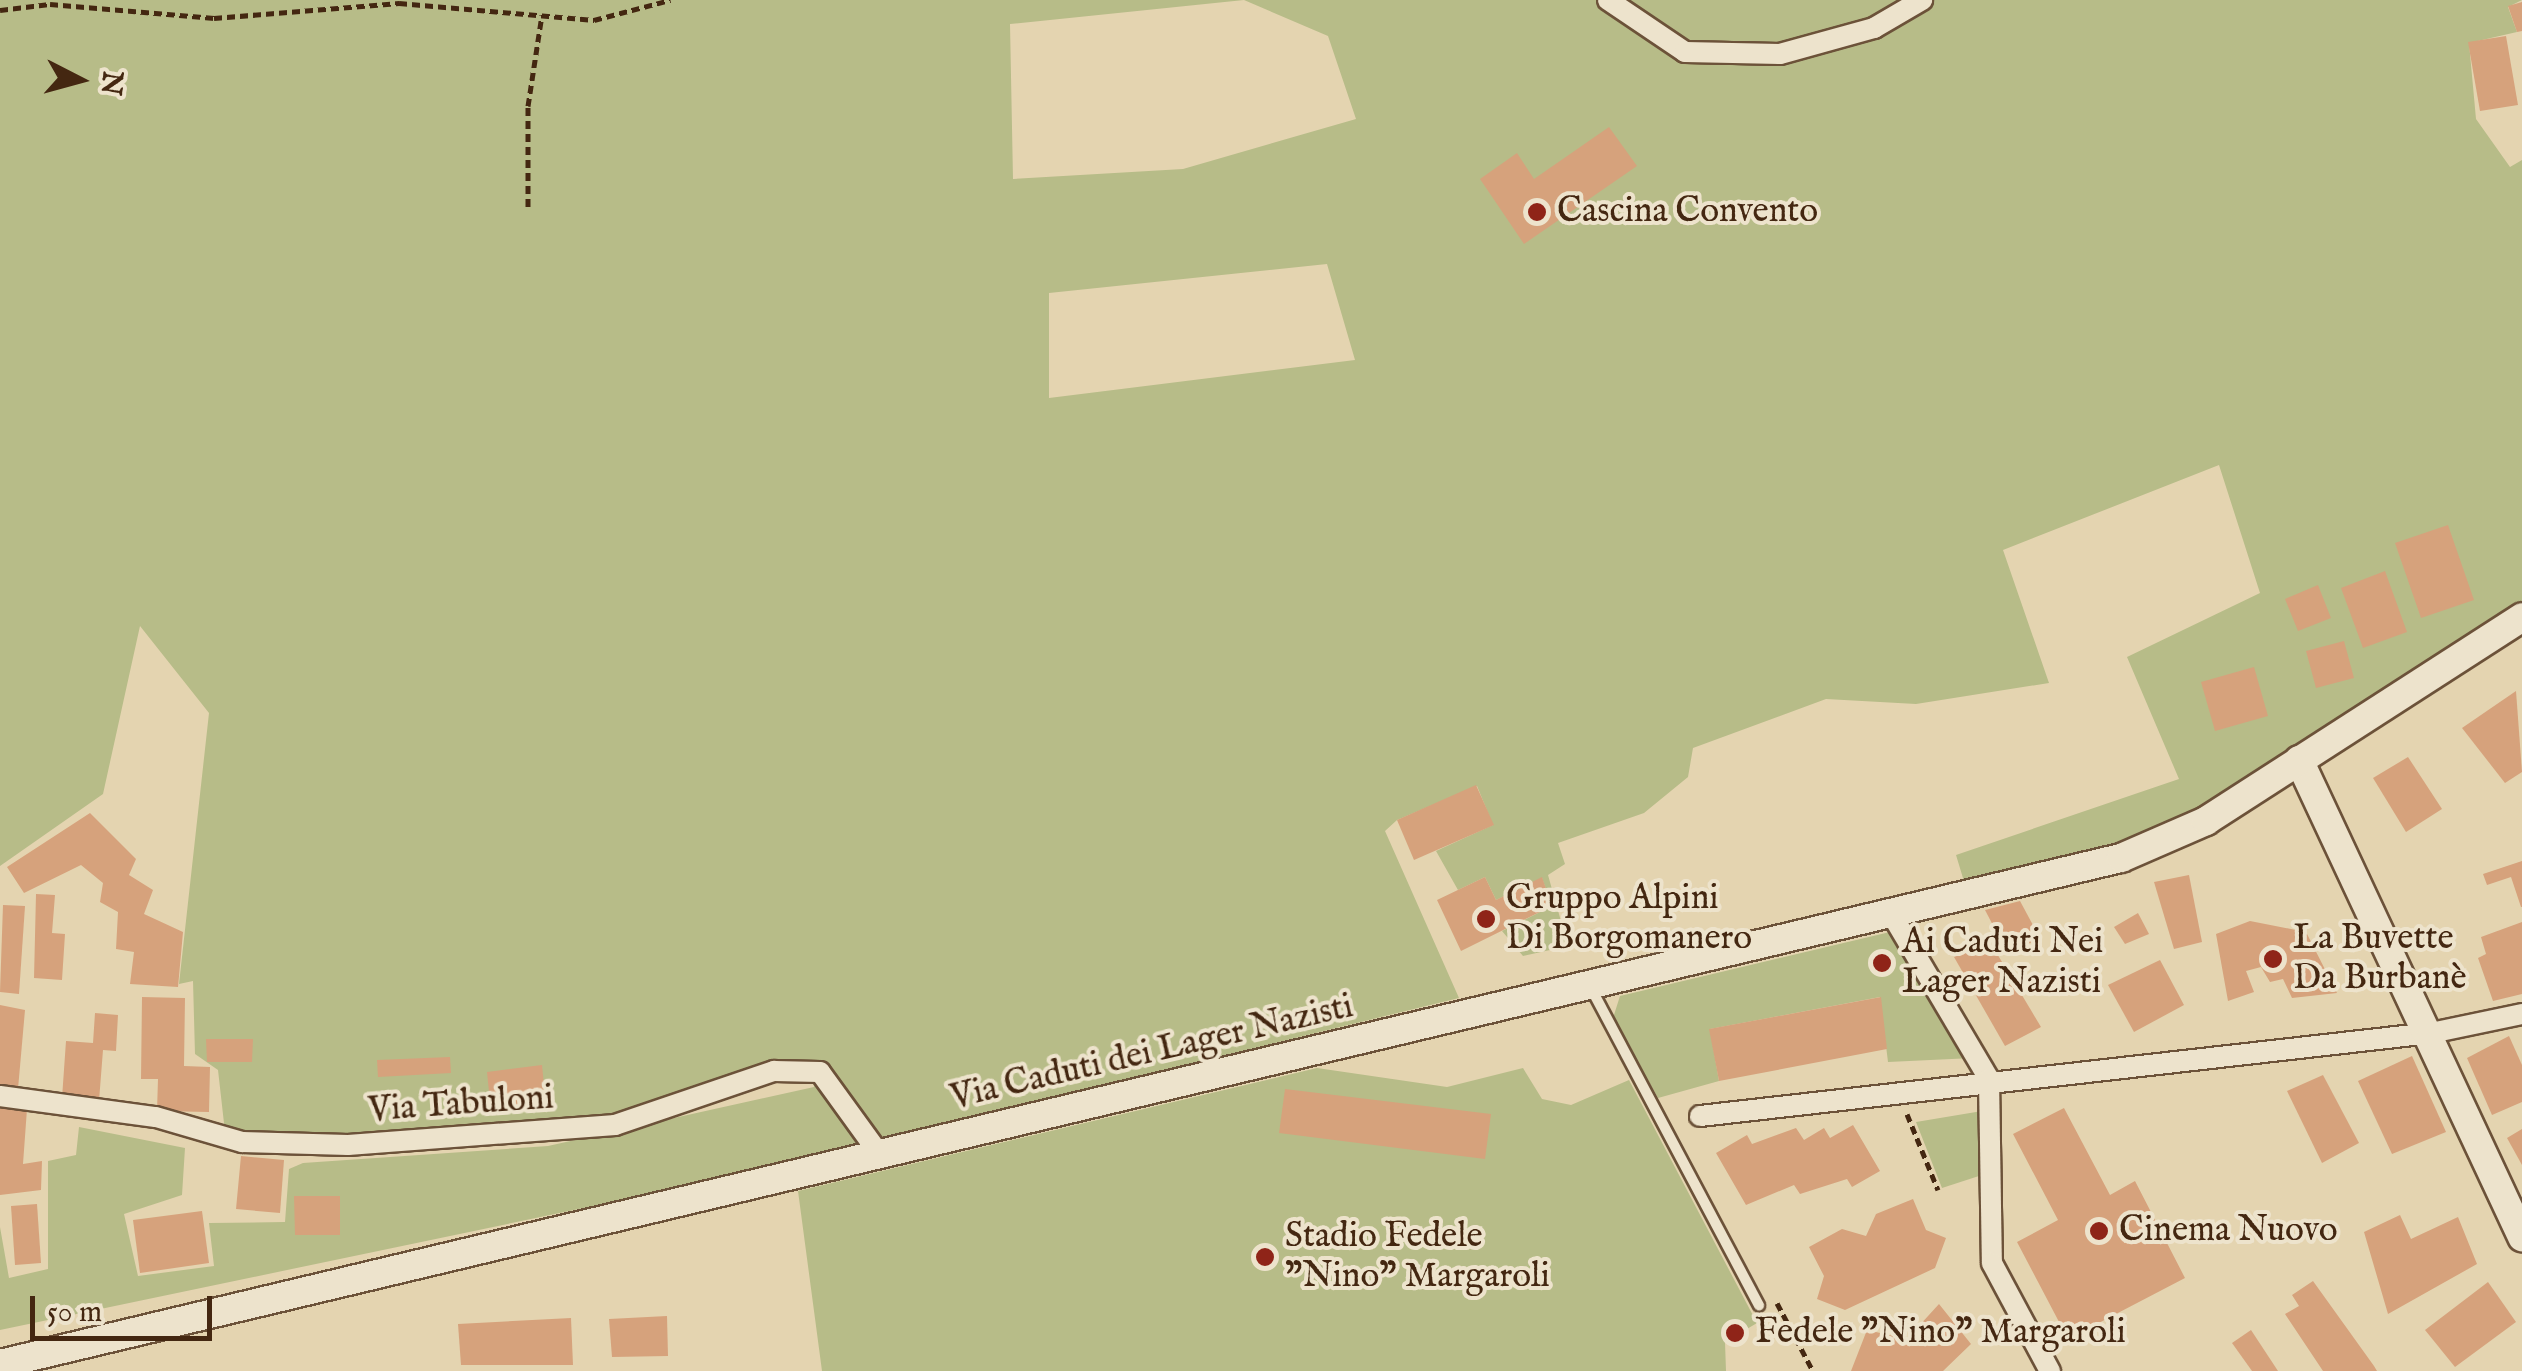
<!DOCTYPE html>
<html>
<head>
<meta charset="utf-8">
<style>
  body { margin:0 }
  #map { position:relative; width:2522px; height:1371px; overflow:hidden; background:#e4d4b0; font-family:"IM FELL English",serif }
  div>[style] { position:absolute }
  .green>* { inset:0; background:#b7bc88 }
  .building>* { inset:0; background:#d6a27c }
  .path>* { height:5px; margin-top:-2.5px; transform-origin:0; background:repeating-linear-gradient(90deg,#442711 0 8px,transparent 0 13px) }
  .roads { filter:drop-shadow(2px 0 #6c5239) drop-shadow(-2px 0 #6c5239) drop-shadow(0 2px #6c5239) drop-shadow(0 -2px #6c5239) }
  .lane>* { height:10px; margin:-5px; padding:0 5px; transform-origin:5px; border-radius:5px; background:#ede3cc }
  .street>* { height:20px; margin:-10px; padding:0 10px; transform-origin:10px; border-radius:10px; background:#ede3cc }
  .secondary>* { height:28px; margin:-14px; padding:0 14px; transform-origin:14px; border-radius:14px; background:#ede3cc }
  .dots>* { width:28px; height:28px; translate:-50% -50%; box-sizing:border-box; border:5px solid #ede3cc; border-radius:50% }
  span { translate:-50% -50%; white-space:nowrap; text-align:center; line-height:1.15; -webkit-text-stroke:8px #ede3cc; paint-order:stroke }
  .poi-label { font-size:35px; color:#442711 }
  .left { translate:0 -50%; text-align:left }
  .street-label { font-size:35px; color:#442711 }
  .north { position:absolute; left:30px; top:30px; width:100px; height:100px; -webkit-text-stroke:8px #ede3cc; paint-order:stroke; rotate:96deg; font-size:28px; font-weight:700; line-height:40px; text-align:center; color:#442711 }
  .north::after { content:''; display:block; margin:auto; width:35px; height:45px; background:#442711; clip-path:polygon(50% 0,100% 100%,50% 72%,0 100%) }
  .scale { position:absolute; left:30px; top:1296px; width:182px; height:45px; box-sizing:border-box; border:5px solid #442711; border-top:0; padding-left:12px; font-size:30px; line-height:35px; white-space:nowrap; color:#442711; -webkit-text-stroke:8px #ede3cc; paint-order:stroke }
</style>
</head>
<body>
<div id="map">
  <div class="green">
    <div style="clip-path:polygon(evenodd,0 0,2522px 0,2508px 7px,2517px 32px,2469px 43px,2476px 119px,2510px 167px,2522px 160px,2522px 602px,2199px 815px,2112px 851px,1966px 888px,1956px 855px,2179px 779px,2127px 657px,2260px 593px,2219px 465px,2003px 550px,2049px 683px,1916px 704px,1826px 699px,1693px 748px,1688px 777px,1644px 813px,1558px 843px,1565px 864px,1548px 875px,1568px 946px,1523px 956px,1502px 931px,1552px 906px,1542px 878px,1496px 900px,1485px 877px,1458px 890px,1436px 851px,1493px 825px,1477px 786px,1397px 820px,1385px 831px,1459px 998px,689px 1186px,0 1330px,0 1227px,9px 1278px,48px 1269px,48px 1161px,76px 1155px,79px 1127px,185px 1148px,182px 1195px,124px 1214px,138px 1276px,214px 1266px,209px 1223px,285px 1222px,289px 1169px,303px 1163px,548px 1146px,814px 1087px,811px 1060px,701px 1083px,606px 1119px,354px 1140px,225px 1132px,218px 1070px,195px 1054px,193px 981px,179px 984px,209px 713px,140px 626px,103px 794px,0 866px,0 0,1244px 0,1328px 36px,1356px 119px,1183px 169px,1013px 179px,1010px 24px,1244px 0,0 0,1327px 264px,1355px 360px,1049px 398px,1049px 293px,1327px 264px)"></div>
    <div style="clip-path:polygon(1890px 932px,1973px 1058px,1888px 1062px,1880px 997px,1710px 1029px,1719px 1081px,1658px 1098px,1613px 1018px,1620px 996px)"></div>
    <div style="clip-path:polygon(1317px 1068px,1447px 1087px,1523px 1068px,1542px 1099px,1571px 1105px,1629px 1080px,1757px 1323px,1725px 1342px,1726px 1371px,822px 1371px,798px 1191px)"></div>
    <div style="clip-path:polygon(1982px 1111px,1982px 1175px,1942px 1188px,1916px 1122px)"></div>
  </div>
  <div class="building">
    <div style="clip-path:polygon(2522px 2px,2522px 31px,2517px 32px,2508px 6px)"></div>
    <div style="clip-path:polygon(2506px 36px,2518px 105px,2480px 111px,2468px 42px)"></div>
    <div style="clip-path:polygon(1609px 127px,1637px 166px,1524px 244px,1480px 179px,1517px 153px,1534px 179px)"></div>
    <div style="clip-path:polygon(2448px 525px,2474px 600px,2421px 618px,2395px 543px)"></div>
    <div style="clip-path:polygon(2385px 571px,2407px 632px,2363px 648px,2341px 588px)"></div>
    <div style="clip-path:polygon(2318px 585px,2331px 618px,2298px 631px,2285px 599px)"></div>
    <div style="clip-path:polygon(2344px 641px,2354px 678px,2316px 688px,2306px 651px)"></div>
    <div style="clip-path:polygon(2254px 667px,2268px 716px,2215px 731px,2201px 682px)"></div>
    <div style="clip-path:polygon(2516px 691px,2522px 772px,2505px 783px,2462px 728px)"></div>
    <div style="clip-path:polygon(2408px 757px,2442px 809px,2406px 832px,2373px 778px)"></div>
    <div style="clip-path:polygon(1476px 785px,1494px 825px,1414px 860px,1397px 820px)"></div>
    <div style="clip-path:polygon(90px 813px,136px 859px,129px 875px,153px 890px,144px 914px,183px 932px,178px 987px,130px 984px,134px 952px,116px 949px,118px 912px,100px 902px,103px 883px,81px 865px,24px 893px,7px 867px)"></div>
    <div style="clip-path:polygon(2522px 861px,2522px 907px,2521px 907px,2511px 877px,2487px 885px,2483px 874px)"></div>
    <div style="clip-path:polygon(2189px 875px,2202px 942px,2174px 949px,2154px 882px)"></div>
    <div style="clip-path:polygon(1485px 877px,1496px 900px,1542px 877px,1552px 906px,1461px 951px,1437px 900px)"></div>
    <div style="clip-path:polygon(36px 894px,55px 895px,52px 933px,65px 934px,62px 980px,34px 978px)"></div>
    <div style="clip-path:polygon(2020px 901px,2040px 938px,2008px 954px,1985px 910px)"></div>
    <div style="clip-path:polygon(3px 905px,25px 906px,19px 994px,0 992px)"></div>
    <div style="clip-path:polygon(2138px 913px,2149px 934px,2125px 944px,2114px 927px)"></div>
    <div style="clip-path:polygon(2250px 921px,2306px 932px,2337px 993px,2292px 998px,2283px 979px,2270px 982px,2261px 967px,2246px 971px,2254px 992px,2228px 1001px,2216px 934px)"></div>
    <div style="clip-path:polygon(2522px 922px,2522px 994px,2493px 1001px,2478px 958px,2486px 954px,2481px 937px)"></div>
    <div style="clip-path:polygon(1987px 937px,2041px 1027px,2005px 1046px,1954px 957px)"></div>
    <div style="clip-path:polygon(2160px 960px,2184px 1005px,2134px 1032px,2108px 985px)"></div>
    <div style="clip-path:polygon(142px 997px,185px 998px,184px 1066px,210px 1067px,209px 1112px,157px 1111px,158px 1079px,141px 1079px)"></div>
    <div style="clip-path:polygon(1881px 997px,1887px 1049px,1719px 1081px,1709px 1029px)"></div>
    <div style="clip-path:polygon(0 1005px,25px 1010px,18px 1089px,0 1087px)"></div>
    <div style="clip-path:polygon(95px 1013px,118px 1015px,116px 1051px,103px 1050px,99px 1101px,62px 1098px,66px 1041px,93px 1043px)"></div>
    <div style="clip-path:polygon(2509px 1036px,2522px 1065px,2522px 1102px,2492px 1115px,2467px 1058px)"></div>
    <div style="clip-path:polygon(206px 1039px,253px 1039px,252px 1062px,207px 1062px)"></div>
    <div style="clip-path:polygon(2412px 1056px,2446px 1132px,2392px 1154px,2358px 1081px)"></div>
    <div style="clip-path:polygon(450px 1057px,451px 1073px,378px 1077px,377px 1060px)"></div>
    <div style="clip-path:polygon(542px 1065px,546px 1105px,491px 1111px,487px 1072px)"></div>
    <div style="clip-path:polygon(2323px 1075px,2359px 1143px,2322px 1163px,2287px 1091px)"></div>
    <div style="clip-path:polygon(1285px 1089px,1491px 1114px,1485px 1159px,1279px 1133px)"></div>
    <div style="clip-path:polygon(0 1106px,27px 1109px,23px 1164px,42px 1161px,41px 1190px,0 1195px)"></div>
    <div style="clip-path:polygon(2064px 1108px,2110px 1195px,2135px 1181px,2185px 1278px,2068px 1339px,2017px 1242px,2058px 1220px,2013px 1134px)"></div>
    <div style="clip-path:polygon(1853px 1125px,1880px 1171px,1852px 1187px,1847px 1179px,1800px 1194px,1794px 1185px,1746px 1205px,1716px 1153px,1747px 1135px,1752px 1144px,1796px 1128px,1804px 1140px,1824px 1128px,1830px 1138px)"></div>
    <div style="clip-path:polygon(2522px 1129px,2522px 1165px,2507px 1138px)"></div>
    <div style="clip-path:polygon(241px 1156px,284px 1160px,280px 1213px,236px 1209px)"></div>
    <div style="clip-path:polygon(294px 1196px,340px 1196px,340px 1235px,295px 1235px)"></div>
    <div style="clip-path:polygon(1913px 1199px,1926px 1230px,1946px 1238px,1935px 1268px,1845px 1310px,1817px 1299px,1824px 1276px,1809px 1247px,1842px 1229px,1866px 1236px,1876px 1214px)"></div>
    <div style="clip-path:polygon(37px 1204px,41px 1263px,15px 1265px,11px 1206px)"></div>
    <div style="clip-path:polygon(202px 1211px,209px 1263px,140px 1273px,133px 1220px)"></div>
    <div style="clip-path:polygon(2400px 1215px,2411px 1239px,2458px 1217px,2477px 1264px,2388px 1314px,2364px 1232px)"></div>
    <div style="clip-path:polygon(2313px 1281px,2374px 1366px,2377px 1371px,2323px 1371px,2285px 1314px,2299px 1306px,2292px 1295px)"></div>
    <div style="clip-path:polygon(2488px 1282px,2516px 1322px,2455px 1367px,2425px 1330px)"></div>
    <div style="clip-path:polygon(1939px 1304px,1971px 1344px,1943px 1371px,1851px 1371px,1867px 1330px,1907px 1339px)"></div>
    <div style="clip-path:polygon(667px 1316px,668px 1356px,612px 1357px,609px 1319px)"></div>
    <div style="clip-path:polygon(571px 1318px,573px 1365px,461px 1365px,458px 1324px)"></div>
    <div style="clip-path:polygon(2251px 1330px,2278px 1371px,2252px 1371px,2232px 1343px)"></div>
  </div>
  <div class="path">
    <div style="left:0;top:10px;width:50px;rotate:-6.8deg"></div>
    <div style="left:50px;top:4px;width:165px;rotate:4.9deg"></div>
    <div style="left:214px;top:18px;width:186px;rotate:-4.6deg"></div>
    <div style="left:399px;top:3px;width:196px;rotate:5deg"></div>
    <div style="left:594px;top:20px;width:79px;rotate:-14.7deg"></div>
    <div style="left:528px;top:207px;width:101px;rotate:-90deg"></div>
    <div style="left:528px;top:106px;width:92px;rotate:-81.3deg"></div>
    <div style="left:1907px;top:1114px;width:82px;rotate:67.8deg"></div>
    <div style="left:1777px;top:1303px;width:77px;rotate:62.1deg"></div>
  </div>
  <div class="roads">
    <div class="lane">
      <div style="left:1592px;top:990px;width:357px;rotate:62.1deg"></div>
    </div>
    <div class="street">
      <div style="left:1608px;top:0;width:93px;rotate:34deg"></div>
      <div style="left:1685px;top:52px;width:95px;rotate:1.2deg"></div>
      <div style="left:1780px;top:54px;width:98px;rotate:-15.5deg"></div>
      <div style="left:1874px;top:28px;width:56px;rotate:-30.3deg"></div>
      <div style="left:1892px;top:915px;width:191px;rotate:59.4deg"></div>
      <div style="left:1989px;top:1079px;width:184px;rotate:89.1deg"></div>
      <div style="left:1992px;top:1263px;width:123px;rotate:61.8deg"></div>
      <div style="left:0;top:1096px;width:157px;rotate:7.7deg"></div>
      <div style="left:156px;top:1117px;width:90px;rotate:16.2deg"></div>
      <div style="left:242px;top:1142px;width:106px;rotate:1.6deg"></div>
      <div style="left:348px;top:1145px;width:268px;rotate:-4.3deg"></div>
      <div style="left:615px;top:1125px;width:168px;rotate:-18.8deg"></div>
      <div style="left:774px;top:1071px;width:46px;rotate:1.2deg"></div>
      <div style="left:820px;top:1072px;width:102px;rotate:54.1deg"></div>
      <div style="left:1700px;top:1116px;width:736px;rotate:-6.48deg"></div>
      <div style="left:2431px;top:1033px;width:93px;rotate:-11.8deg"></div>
    </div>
    <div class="secondary">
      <div style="left:2299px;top:760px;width:527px;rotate:64.94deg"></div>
      <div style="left:0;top:1364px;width:2181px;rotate:-13.42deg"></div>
      <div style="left:2121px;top:858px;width:93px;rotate:-23.5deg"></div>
      <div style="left:2206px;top:821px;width:376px;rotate:-32.8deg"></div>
    </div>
  </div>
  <div class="dots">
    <div style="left:1537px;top:212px;background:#8f2418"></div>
    <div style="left:1486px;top:919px;background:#8f2418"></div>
    <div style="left:2273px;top:959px;background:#8f2418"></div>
    <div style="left:1882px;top:963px;background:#8f2418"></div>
    <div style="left:2099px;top:1231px;background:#8f2418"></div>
    <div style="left:1265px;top:1257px;background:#8f2418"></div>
    <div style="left:1735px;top:1333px;background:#8f2418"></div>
  </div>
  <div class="poi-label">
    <span class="left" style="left:1557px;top:212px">Cascina Convento</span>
    <span class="left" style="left:1506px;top:919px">Gruppo Alpini<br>Di Borgomanero</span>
    <span class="left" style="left:2293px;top:959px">La Buvette<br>Da Burbanè</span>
    <span class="left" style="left:1902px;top:963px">Ai Caduti Nei<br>Lager Nazisti</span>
    <span class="left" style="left:2119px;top:1231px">Cinema Nuovo</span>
    <span class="left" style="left:1285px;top:1257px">Stadio Fedele<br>"Nino" Margaroli</span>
    <span class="left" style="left:1755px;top:1333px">Fedele "Nino" Margaroli</span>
  </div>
  <div class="street-label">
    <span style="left:1152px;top:1053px;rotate:-13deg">Via Caduti dei Lager Nazisti</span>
    <span style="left:461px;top:1105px;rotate:-4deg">Via Tabuloni</span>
  </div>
  <div class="north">N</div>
  <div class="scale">50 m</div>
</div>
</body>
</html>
